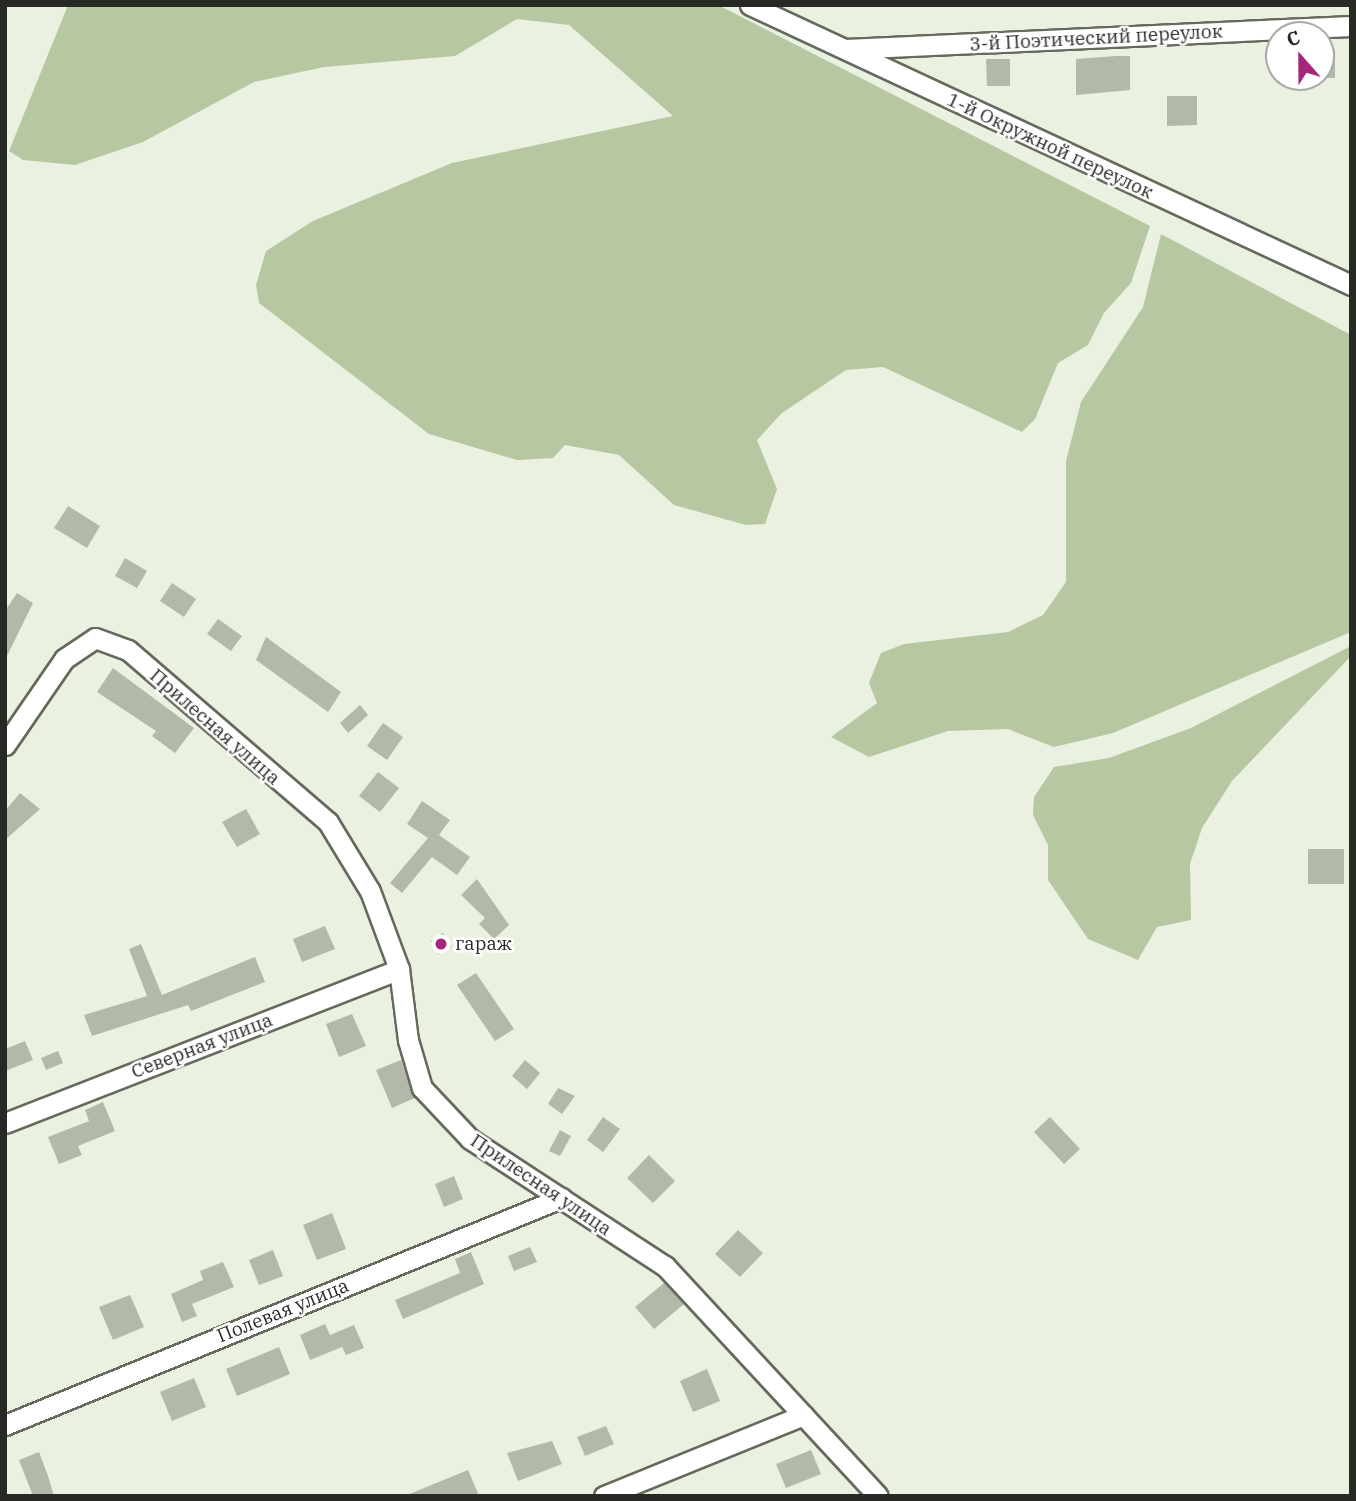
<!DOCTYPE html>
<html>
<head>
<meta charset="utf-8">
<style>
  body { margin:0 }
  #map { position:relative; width:1356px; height:1501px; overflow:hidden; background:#eaf1e1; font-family:"IBM Plex Serif",serif }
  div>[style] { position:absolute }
  .green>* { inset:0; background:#b7c7a1 }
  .building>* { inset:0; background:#b3b9aa }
  .roads { filter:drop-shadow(2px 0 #646a5c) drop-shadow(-2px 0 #646a5c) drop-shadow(0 2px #646a5c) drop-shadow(0 -2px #646a5c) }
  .minor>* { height:19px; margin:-9.5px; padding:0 9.5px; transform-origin:9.5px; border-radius:9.5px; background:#fff }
  .dots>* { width:19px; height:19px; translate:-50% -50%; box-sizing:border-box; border:4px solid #fff; border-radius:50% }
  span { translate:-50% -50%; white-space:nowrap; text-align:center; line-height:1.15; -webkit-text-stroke:5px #fff; paint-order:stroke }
  .street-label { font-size:19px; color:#272924 }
  .poi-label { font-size:19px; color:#272924 }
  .left { translate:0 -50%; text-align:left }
  .frame { position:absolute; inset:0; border:7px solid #272924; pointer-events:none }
  .north { position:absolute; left:1265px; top:21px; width:70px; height:70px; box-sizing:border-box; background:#fff; border:2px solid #a9a9a7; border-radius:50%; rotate:339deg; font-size:19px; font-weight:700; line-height:28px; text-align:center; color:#272924 }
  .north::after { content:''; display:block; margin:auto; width:24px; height:32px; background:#a52779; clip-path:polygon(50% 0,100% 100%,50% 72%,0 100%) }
</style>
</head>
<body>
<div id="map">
  <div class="green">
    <div style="clip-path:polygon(68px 5px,718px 5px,1150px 226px,1131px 283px,1104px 313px,1088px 345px,1058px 363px,1035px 419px,1022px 432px,883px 367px,846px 370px,782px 413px,757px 440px,777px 489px,765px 524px,746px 525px,674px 505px,619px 455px,565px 445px,553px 458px,517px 460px,429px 434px,259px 303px,256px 285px,266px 251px,313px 221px,452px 163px,673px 116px,569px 25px,517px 19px,455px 56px,324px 67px,254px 82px,143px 142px,75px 165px,23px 160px,9px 151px)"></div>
    <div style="clip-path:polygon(1161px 234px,1351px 335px,1351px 632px,1113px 733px,1054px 747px,1008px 729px,948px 731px,869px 757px,831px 737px,877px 703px,869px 683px,881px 653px,904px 644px,1008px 632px,1043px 615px,1066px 582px,1066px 461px,1081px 402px,1143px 307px)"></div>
    <div style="clip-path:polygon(1351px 646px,1351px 656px,1232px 781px,1202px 828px,1190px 864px,1191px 920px,1157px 927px,1138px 960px,1088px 939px,1048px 880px,1048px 845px,1033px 815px,1034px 797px,1054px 767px,1109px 758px,1191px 728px)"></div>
  </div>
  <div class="building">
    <div style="clip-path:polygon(1321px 50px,1335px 50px,1335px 78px,1321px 78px)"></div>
    <div style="clip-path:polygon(1116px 56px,1130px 56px,1130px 90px,1076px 95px,1076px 59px)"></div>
    <div style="clip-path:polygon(986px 59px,1010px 59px,1010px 86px,987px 86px)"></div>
    <div style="clip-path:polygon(1167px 96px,1197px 96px,1197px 125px,1167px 126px)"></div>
    <div style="clip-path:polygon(68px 506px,100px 526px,87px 548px,54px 528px)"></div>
    <div style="clip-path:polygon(125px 558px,147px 571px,137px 588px,115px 576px)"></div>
    <div style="clip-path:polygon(172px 583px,196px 599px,184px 617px,160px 601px)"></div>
    <div style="clip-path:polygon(17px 593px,33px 603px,5px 660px,5px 611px)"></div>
    <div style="clip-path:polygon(218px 619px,242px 636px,231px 651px,207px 634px)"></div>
    <div style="clip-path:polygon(266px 637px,341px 692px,328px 712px,256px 660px)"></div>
    <div style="clip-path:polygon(113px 668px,194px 728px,175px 753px,152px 736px,156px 731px,97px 692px)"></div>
    <div style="clip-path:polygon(360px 705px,368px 715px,348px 733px,340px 723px)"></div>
    <div style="clip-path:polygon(383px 723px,403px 737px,387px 760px,367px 746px)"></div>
    <div style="clip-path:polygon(378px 772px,399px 788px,380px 812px,359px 796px)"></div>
    <div style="clip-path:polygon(20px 793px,40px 809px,5px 840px,5px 811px)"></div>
    <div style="clip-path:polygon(422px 801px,450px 820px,439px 835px,470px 857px,457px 875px,432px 857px,402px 893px,390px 883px,428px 838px,407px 824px)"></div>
    <div style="clip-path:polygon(246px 809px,260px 834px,237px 847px,222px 822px)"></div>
    <div style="clip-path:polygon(1308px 849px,1344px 849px,1344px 884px,1308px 884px)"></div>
    <div style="clip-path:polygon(477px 879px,509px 925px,494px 939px,479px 924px,485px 918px,461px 895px)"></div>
    <div style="clip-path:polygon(325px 926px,335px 949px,302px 962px,293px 939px)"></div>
    <div style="clip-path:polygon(443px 933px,451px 947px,439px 954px,431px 941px)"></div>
    <div style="clip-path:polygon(141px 944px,162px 995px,255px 957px,265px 982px,191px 1011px,188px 1005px,92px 1036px,84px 1015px,147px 996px,129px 949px)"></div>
    <div style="clip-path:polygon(476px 973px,514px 1029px,495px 1041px,457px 985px)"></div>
    <div style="clip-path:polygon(352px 1014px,366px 1046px,339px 1057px,326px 1024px)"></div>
    <div style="clip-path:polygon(25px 1041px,33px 1060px,5px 1071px,5px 1049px)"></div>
    <div style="clip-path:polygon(58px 1051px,63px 1063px,46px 1070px,41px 1058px)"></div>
    <div style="clip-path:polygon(401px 1060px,415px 1098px,392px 1108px,376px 1070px)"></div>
    <div style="clip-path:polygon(525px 1060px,540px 1073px,527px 1089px,512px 1076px)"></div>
    <div style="clip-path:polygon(558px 1088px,575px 1096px,562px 1114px,548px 1104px)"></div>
    <div style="clip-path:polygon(103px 1102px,115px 1131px,78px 1146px,82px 1155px,59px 1164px,48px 1137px,89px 1121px,85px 1110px)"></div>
    <div style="clip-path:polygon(603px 1117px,620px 1129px,603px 1152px,587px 1140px)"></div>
    <div style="clip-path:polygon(1050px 1117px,1080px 1149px,1064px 1164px,1034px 1132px)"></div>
    <div style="clip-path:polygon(560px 1130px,571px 1136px,560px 1156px,549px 1151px)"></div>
    <div style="clip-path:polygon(649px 1155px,675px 1181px,653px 1203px,627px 1178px)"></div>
    <div style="clip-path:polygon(454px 1176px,463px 1199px,444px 1207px,435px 1184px)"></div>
    <div style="clip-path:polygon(332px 1213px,346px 1249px,317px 1260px,303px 1225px)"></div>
    <div style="clip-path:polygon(738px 1230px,763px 1253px,740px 1277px,715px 1254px)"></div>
    <div style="clip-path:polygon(530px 1247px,537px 1262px,514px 1271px,508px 1256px)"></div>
    <div style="clip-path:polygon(273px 1250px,283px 1276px,259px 1285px,249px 1260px)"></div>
    <div style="clip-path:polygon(471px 1252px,484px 1284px,403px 1319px,395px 1300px,460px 1273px,455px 1259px)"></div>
    <div style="clip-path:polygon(223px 1262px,234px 1287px,192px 1304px,197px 1316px,182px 1322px,171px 1294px,203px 1280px,200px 1271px)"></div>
    <div style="clip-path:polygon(664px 1283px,684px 1304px,654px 1329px,635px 1307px)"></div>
    <div style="clip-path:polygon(130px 1295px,144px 1327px,113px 1340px,99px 1307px)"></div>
    <div style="clip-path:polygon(325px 1324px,330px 1335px,354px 1325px,364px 1348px,346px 1355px,342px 1347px,310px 1360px,300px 1335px)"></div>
    <div style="clip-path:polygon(279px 1347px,290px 1374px,237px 1396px,226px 1369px)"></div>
    <div style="clip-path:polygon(707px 1369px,720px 1401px,693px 1412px,680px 1381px)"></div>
    <div style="clip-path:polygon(194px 1378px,206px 1407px,172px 1421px,160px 1392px)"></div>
    <div style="clip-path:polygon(606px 1426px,614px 1444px,585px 1456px,577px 1437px)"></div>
    <div style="clip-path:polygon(552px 1441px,562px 1464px,518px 1481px,507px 1453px)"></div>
    <div style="clip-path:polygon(811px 1450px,821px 1474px,786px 1488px,776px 1464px)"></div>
    <div style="clip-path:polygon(39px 1452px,48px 1476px,54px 1496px,33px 1496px,19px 1460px)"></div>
    <div style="clip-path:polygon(468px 1470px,479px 1496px,408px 1496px,407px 1495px)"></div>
  </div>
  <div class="roads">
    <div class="minor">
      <div style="left:750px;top:5px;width:663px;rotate:24.98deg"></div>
      <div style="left:845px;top:49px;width:507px;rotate:-2.6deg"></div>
      <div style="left:5px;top:745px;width:104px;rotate:-55.5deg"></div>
      <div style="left:64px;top:659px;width:37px;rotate:-34deg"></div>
      <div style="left:95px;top:638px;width:35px;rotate:20deg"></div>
      <div style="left:128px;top:650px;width:264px;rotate:40.7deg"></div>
      <div style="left:328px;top:822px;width:81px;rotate:58.7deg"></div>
      <div style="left:370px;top:891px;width:83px;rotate:69.6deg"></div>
      <div style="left:399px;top:969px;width:72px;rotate:82.8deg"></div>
      <div style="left:408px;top:1040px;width:50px;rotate:73.7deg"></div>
      <div style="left:422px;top:1088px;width:70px;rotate:46.7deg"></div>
      <div style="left:470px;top:1139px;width:233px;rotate:33.1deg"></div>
      <div style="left:665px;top:1266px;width:313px;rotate:47.2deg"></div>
      <div style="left:5px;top:1123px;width:423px;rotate:-21.3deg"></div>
      <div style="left:5px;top:1425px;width:601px;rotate:-22.21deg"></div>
      <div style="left:604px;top:1496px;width:215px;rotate:-22.1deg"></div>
    </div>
  </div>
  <div class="dots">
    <div style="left:441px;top:944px;background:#a52779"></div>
  </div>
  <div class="street-label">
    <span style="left:1096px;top:38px;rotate:-3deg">3-й Поэтический переулок</span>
    <span style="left:1050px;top:146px;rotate:25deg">1-й Окружной переулок</span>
    <span style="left:215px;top:727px;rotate:41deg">Прилесная улица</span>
    <span style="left:202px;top:1046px;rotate:-21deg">Северная улица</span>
    <span style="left:541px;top:1185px;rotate:34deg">Прилесная улица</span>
    <span style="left:283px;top:1311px;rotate:-22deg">Полевая улица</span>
  </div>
  <div class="poi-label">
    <span class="left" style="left:455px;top:944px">гараж</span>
  </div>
  <div class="frame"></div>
  <div class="north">С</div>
</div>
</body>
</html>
